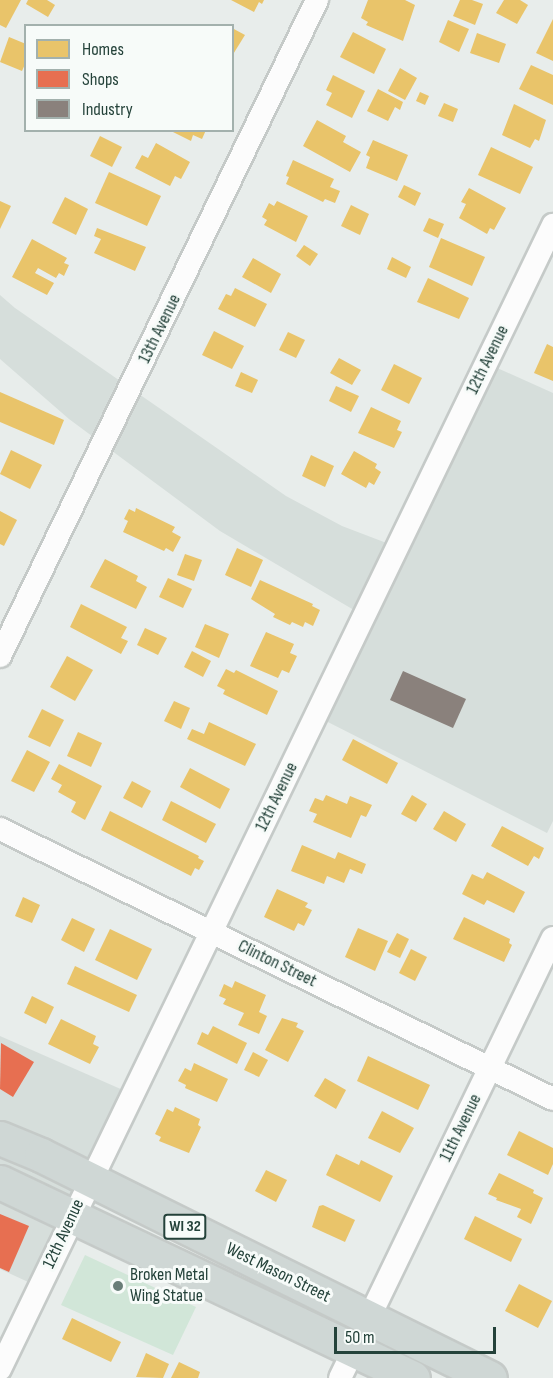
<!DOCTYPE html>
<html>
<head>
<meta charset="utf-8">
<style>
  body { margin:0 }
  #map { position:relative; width:553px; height:1378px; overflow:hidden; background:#e8edeb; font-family:"Sofia Sans Condensed",sans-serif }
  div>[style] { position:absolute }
  .built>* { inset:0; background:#d6dedb }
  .green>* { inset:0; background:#d1e6d8 }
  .homes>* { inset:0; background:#e9c46a }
  .shops>* { inset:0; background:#e76f51 }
  .industry>* { inset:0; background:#8a817c }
  .roads { filter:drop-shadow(2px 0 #c5cac8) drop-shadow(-2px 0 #c5cac8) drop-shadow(0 2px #c5cac8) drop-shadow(0 -2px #c5cac8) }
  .minor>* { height:22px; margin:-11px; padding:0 11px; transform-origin:11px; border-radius:11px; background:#fcfcfc }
  .primary>* { height:33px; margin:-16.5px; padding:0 16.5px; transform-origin:16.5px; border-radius:16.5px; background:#cfd7d5 }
  .dots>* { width:16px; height:16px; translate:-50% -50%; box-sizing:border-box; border:3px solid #f7fbf9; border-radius:50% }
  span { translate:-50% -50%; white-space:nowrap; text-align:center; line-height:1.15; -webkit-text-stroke:6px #f7fbf9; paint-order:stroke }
  .shield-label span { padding:2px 4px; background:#f7fbf9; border:2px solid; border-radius:4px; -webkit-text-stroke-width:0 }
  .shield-label { font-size:16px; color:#24423a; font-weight:700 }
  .street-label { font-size:18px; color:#24423a }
  .poi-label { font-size:18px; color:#24423a }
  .left { translate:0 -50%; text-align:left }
  .legend { position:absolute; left:24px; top:24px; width:210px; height:108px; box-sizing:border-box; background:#f7fbf9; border:2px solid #a3b1ad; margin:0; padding:8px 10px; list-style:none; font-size:18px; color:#24423a }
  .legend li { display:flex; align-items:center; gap:12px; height:30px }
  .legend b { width:30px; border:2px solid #a3b1ad }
  .scale { position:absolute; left:334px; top:1327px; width:162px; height:27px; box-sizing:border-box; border:3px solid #24423a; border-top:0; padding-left:8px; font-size:18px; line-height:21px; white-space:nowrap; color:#24423a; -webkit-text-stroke:4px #f7fbf9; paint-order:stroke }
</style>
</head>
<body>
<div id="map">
  <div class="built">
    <div style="clip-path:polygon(0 295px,15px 308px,286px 496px,342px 526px,397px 547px,486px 363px,553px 393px,553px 821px,547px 833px,316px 716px,364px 616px,220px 531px,69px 419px,0 359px)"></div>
    <div style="clip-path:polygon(0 1036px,132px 1094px,39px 1287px,0 1269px)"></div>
  </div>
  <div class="green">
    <div style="clip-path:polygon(85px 1255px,196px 1307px,173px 1355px,61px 1305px)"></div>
  </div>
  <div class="homes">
    <div style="clip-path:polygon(0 0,21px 0,6px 28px,0 25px)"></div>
    <div style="clip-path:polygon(28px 0,47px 0,55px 5px,48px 17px,26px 4px)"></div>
    <div style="clip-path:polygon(231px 0,264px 0,262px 4px,259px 2px,254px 12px)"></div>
    <div style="clip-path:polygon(368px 0,405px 0,415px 5px,403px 41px,366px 25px,368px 22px,361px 18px)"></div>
    <div style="clip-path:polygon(460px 0,472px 0,483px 4px,475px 25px,453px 16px)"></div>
    <div style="clip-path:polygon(504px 0,520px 0,528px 5px,517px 24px,496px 13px)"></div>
    <div style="clip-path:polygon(553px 19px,553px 61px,536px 53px)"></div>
    <div style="clip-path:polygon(448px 20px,469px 29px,459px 52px,439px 42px)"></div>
    <div style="clip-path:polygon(232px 28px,245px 35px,232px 56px)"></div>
    <div style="clip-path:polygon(353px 32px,386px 49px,374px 74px,340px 57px)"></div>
    <div style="clip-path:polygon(477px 33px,506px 44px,499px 63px,470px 53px)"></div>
    <div style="clip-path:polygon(9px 37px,26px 44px,26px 62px,22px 71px,0 62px)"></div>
    <div style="clip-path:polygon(531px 65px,553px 75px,553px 105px,519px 89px)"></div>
    <div style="clip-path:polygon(400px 68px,417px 78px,405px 100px,388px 91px)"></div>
    <div style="clip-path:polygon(333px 75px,365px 91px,352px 118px,326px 105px,332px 93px,326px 90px)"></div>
    <div style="clip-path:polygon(378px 89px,403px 102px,400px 110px,395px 107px,388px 121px,367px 111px)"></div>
    <div style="clip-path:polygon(420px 92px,429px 96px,425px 105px,416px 101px)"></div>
    <div style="clip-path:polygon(444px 103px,458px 109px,453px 122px,438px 116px)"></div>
    <div style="clip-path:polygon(514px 104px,546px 120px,539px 141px,535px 139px,530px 148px,502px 135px)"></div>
    <div style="clip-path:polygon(317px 120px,346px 136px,343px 142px,361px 152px,350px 172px,303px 146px)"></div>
    <div style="clip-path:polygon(169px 130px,206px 130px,202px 139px,193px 135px,191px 141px)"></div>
    <div style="clip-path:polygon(100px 136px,122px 147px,112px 167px,90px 156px)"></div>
    <div style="clip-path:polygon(373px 140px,408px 155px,397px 181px,366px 168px,370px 157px,366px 155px)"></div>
    <div style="clip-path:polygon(156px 143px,190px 162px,181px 179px,175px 176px,170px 186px,135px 168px,142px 155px,148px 158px)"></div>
    <div style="clip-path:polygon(491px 147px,533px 167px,520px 194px,478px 175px)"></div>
    <div style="clip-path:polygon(293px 160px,334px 179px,330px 187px,340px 191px,335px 203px,325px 199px,323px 202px,286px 184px,289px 177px,286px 176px)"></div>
    <div style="clip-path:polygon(109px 172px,161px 196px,147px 226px,95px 203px)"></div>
    <div style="clip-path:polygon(404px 185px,421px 193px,415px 206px,398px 197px)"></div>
    <div style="clip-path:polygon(469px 188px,506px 208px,494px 230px,490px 228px,487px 234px,459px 218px,466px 204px,461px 202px)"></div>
    <div style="clip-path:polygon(65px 197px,88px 209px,76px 235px,52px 223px)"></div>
    <div style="clip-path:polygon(0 201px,11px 206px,0 229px)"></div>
    <div style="clip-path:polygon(277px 201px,308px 216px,296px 242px,264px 225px,267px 220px,262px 217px,269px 203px,274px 206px)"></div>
    <div style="clip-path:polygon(351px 205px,369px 214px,360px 235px,341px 226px)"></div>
    <div style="clip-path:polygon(429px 218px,444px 224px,438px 238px,423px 231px)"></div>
    <div style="clip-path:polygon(97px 228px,146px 247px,135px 271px,94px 253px,101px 239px,94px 236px)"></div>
    <div style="clip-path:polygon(441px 238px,485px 257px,472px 286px,429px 267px)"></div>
    <div style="clip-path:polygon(32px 239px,67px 258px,64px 263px,69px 265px,64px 276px,59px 273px,56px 278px,38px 268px,35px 273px,54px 283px,47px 295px,12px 277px)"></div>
    <div style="clip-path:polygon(304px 245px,318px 254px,310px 266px,296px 256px)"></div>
    <div style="clip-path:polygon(392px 257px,411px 267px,406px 278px,387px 269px)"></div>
    <div style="clip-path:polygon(253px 258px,281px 274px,271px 293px,242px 277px)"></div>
    <div style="clip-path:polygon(428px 278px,469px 298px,459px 319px,417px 302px)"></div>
    <div style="clip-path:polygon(235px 288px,267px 304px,255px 327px,218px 309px,226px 294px,231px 296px)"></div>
    <div style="clip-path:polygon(214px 331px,244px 346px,232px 369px,202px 355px)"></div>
    <div style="clip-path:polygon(288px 332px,305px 340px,296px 358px,279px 350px)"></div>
    <div style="clip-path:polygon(547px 344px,553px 347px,553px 381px,534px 373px)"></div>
    <div style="clip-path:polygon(339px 358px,361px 370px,352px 385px,330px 373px)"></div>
    <div style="clip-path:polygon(394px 364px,422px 378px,409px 404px,381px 390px)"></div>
    <div style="clip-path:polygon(241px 372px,258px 380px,252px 393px,235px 386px)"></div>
    <div style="clip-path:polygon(336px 386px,359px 396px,351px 412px,329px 401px)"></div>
    <div style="clip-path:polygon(0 392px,64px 420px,54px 445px,0 422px)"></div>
    <div style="clip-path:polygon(371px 407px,401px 421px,397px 430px,402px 432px,394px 448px,358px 433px)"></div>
    <div style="clip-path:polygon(11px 450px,42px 465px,30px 489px,0 474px)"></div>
    <div style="clip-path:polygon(354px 451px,377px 464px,375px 468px,381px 472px,374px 485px,369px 482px,366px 488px,341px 474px)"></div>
    <div style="clip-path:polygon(311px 455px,334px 466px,325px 487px,302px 476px)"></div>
    <div style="clip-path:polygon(136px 508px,175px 527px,172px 532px,181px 537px,173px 552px,166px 548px,164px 551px,123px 532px,128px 521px,124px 519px,129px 509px,135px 512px)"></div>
    <div style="clip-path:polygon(0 511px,17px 520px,4px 546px,0 544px)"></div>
    <div style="clip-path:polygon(237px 548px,263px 560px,251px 587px,225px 575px)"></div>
    <div style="clip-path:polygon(185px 554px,202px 560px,194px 581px,177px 575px)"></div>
    <div style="clip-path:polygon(105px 559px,138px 576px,136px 581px,147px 587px,136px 609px,90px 587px)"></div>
    <div style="clip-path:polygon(168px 578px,192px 589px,183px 608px,159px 597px)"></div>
    <div style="clip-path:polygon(260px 580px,313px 604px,312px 606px,320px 610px,313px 626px,305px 622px,303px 627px,292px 622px,290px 625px,273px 617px,275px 614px,251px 599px)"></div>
    <div style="clip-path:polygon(81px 604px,127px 627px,121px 638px,128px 641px,121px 654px,70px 627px)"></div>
    <div style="clip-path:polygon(205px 624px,229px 634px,219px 658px,195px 647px)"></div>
    <div style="clip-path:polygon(145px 628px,167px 638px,158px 655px,137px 645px)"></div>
    <div style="clip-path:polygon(266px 632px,294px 644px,290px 653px,297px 656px,289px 673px,282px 670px,278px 678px,250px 666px)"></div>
    <div style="clip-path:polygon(192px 651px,211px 661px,203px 677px,184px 667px)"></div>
    <div style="clip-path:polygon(67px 656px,93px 670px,75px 701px,50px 687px)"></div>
    <div style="clip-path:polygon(226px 669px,234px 673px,236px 670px,278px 691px,267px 715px,223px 694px,225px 690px,217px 686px)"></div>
    <div style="clip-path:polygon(174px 701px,190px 708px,181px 729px,164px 721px)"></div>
    <div style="clip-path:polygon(42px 709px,64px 720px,50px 747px,28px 737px)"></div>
    <div style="clip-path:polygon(209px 722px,256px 744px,245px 766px,187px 739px,192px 729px,204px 734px)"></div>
    <div style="clip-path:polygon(78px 732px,102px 743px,91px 767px,67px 756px)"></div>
    <div style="clip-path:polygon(353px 739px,398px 763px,387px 784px,342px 760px)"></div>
    <div style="clip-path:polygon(27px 750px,50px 762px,34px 792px,11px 781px)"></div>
    <div style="clip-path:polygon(59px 764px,102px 786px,85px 820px,71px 812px,76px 802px,58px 792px,62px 785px,51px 779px)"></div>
    <div style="clip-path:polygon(190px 768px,230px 789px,220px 809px,180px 787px)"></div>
    <div style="clip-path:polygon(132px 781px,151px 791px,142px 808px,123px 798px)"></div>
    <div style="clip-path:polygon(326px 795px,347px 804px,350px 796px,372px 805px,366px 817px,361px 815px,351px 838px,313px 822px,317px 814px,309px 811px,315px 798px,323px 801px)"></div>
    <div style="clip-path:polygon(412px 795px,427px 804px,416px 822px,401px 814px)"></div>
    <div style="clip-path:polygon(171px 801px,216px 824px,206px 843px,162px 820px)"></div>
    <div style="clip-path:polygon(110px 811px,199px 856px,198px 858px,204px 861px,199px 870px,195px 868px,191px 876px,101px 830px)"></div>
    <div style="clip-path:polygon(444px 811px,466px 824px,456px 842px,433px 829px)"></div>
    <div style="clip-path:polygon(502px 826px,544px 848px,539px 859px,534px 856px,528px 866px,491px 846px)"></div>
    <div style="clip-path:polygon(302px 845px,335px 859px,338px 852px,366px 864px,362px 874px,350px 869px,344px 883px,327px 876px,324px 884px,291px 871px)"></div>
    <div style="clip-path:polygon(487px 872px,525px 892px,514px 913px,487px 900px,484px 905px,462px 894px,472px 874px,483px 879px)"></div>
    <div style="clip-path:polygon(277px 889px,308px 903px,305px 907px,312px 910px,304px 926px,298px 923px,294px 931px,264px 917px)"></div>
    <div style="clip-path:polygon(23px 897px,40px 905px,32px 923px,15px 916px)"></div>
    <div style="clip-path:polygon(464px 917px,510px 939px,509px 943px,512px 945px,504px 962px,453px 939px)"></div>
    <div style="clip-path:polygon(72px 918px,95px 929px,84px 952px,61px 940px)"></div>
    <div style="clip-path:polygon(358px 928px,388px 941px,375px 971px,345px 957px)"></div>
    <div style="clip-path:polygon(110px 929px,152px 949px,137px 980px,95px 960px)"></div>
    <div style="clip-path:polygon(397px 933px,409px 939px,400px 958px,387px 952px)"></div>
    <div style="clip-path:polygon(411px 949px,427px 957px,415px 981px,399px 973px)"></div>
    <div style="clip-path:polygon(75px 966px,137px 995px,129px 1012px,67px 984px)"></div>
    <div style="clip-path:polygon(235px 981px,266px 995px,259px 1012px,267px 1016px,259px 1034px,238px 1025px,244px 1013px,223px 1004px,226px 999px,219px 996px,224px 984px,232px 988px)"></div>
    <div style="clip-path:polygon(32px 996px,54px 1007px,46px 1024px,24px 1013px)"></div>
    <div style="clip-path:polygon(282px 1018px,298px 1023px,296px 1027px,304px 1031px,288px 1062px,265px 1050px)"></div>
    <div style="clip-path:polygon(61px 1019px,96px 1036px,93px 1044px,99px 1047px,90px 1064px,48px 1044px)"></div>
    <div style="clip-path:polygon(213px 1026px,247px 1043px,237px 1064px,197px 1044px,202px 1032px,208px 1035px)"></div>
    <div style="clip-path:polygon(253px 1052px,268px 1060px,259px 1077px,244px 1070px)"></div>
    <div style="clip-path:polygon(368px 1056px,430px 1085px,418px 1110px,357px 1081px)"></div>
    <div style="clip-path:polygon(194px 1063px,228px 1079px,217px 1102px,185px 1088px,186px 1085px,178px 1081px,185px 1068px,191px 1071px)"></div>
    <div style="clip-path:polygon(325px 1078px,346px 1090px,336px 1109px,314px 1096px)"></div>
    <div style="clip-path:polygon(175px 1107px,200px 1119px,198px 1125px,201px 1127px,189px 1153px,159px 1141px,161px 1137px,155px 1134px,167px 1109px,173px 1112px)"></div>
    <div style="clip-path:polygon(382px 1111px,414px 1128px,400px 1153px,368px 1138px)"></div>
    <div style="clip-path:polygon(519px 1131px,553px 1148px,553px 1164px,548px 1175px,507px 1155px)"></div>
    <div style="clip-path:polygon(336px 1154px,359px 1165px,361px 1160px,393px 1176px,380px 1202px,326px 1175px)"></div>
    <div style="clip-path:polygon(266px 1170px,287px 1180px,276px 1202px,255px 1191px)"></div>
    <div style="clip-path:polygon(499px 1173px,534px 1190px,533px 1193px,543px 1198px,531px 1224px,517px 1217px,521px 1209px,496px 1200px,497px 1198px,488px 1194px)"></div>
    <div style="clip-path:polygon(323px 1205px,355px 1220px,345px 1242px,312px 1227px,319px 1206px)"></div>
    <div style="clip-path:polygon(475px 1216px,522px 1239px,511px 1262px,464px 1239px)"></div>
    <div style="clip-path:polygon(519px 1284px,552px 1301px,538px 1328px,505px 1311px)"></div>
    <div style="clip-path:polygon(72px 1318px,121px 1342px,111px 1362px,62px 1339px)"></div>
    <div style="clip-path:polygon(146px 1353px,169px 1364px,163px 1378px,136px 1377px)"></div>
    <div style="clip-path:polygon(179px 1362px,200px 1372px,198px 1378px,171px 1378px)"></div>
  </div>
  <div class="shops">
    <div style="clip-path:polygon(1px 1043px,34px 1062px,13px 1097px,0 1089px)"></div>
    <div style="clip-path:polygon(0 1214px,29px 1226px,9px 1272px,0 1268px)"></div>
  </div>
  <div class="industry">
    <div style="clip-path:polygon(403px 671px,466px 699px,453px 728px,390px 700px)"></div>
  </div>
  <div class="roads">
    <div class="minor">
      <div style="left:0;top:656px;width:729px;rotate:-64.21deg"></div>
      <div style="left:0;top:829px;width:615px;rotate:26.02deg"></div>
      <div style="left:369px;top:1318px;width:422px;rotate:-64.2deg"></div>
      <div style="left:0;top:1369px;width:1271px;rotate:-64.2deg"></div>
      <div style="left:340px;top:1378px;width:32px;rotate:-64deg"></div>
    </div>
    <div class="primary">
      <div style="left:0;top:1138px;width:44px;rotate:22.5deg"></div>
      <div style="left:41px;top:1155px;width:501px;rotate:26.41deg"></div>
      <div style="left:0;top:1182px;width:457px;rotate:25.4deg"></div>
    </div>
  </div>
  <div class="dots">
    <div style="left:118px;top:1286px;background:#697e78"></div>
  </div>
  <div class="shield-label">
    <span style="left:185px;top:1227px">WI 32</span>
  </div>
  <div class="street-label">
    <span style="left:160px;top:329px;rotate:-64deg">13th Avenue</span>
    <span style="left:488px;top:360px;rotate:-64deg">12th Avenue</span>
    <span style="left:277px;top:797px;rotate:-64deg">12th Avenue</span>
    <span style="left:277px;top:964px;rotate:26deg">Clinton Street</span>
    <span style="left:461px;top:1128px;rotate:-64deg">11th Avenue</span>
    <span style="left:64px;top:1234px;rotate:-65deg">12th Avenue</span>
    <span style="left:278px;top:1273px;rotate:26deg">West Mason Street</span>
  </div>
  <div class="poi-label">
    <span class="left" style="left:130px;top:1286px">Broken Metal<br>Wing Statue</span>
  </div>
  <ul class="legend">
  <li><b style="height:16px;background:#e9c46a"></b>Homes</li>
  <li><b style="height:16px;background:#e76f51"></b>Shops</li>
  <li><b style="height:16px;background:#8a817c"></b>Industry</li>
  </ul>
  <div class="scale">50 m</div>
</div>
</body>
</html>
